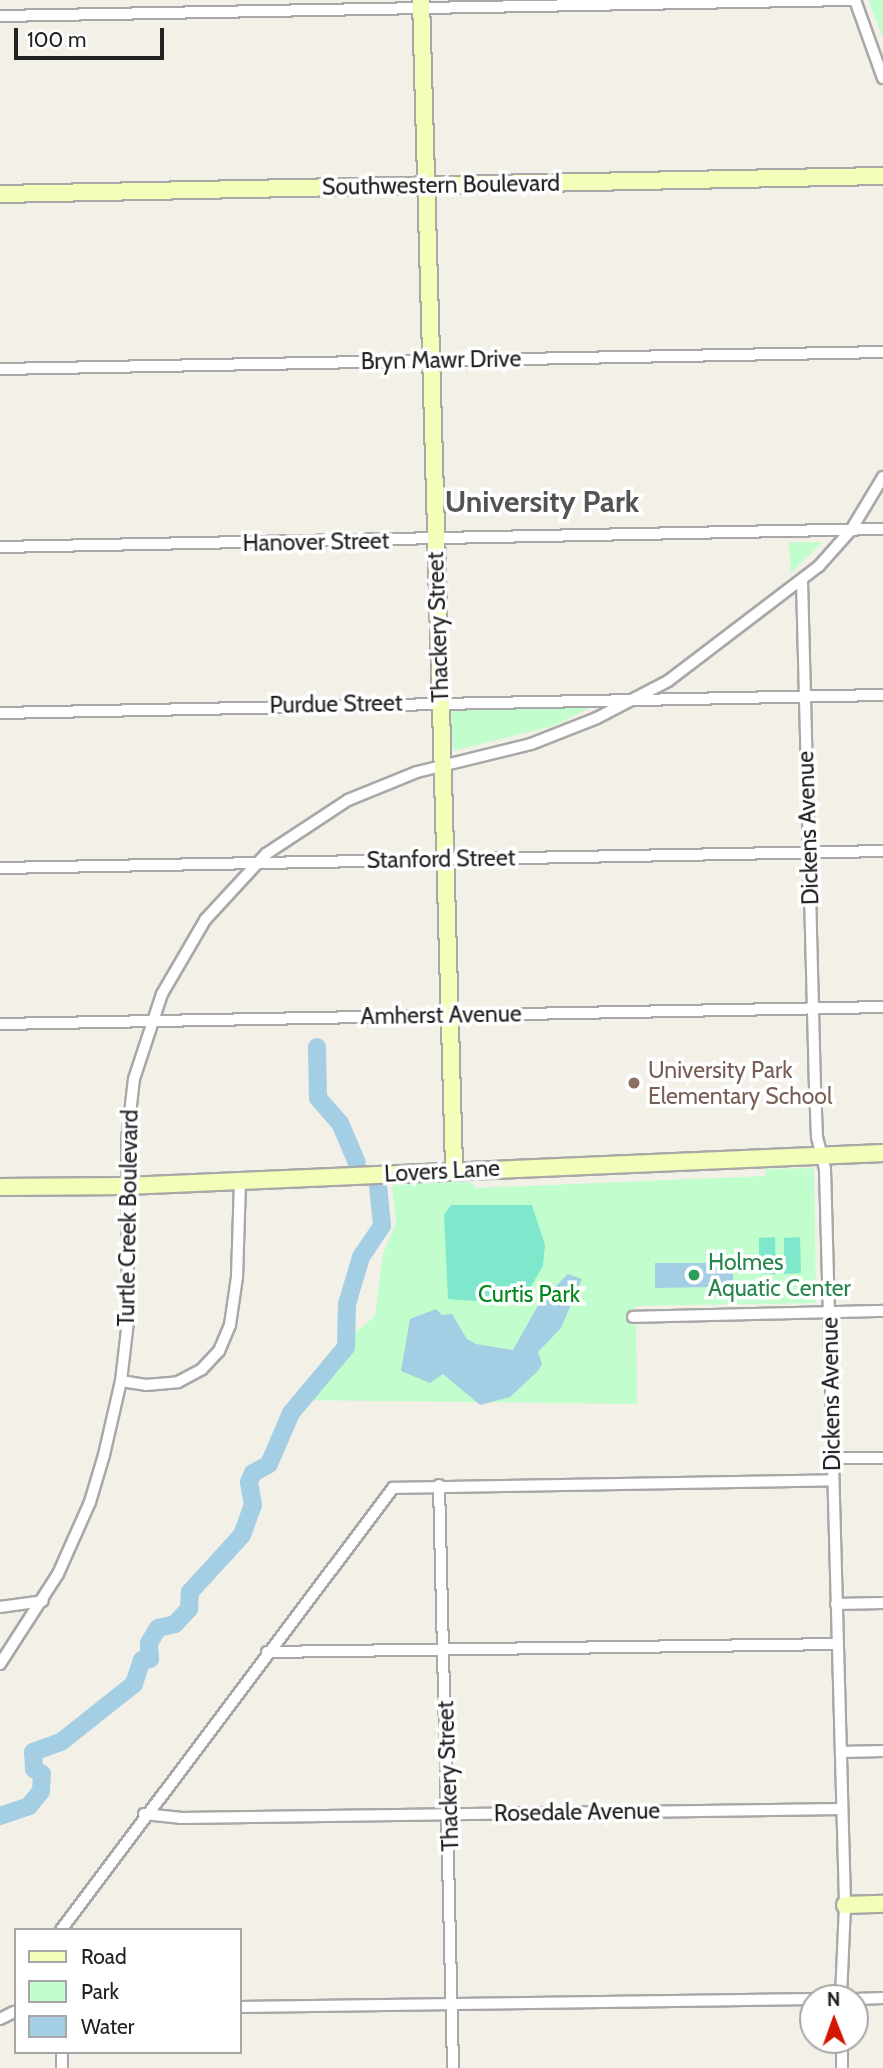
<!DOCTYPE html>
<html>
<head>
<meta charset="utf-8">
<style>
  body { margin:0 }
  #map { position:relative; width:883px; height:2068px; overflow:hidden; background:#f2f0e7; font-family:Cabin,sans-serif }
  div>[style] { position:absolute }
  .park>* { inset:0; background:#c2fecd }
  .pitch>* { inset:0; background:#7fe7cb }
  .water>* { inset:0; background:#a4cee3 }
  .river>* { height:18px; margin:-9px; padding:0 9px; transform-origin:9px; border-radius:9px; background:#a4cee3 }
  .roads { filter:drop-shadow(2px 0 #a8a8a8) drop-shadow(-2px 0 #a8a8a8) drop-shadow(0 2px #a8a8a8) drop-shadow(0 -2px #a8a8a8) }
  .street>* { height:10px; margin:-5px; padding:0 5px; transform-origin:5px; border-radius:5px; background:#fff }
  .secondary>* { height:16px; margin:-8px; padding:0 8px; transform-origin:8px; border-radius:8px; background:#f3ffb8 }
  .dots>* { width:19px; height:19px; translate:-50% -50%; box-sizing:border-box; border:4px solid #fff; border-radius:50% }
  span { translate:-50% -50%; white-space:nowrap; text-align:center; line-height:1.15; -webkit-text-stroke:7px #fff; paint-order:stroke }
  .street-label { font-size:23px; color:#212121 }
  .education-label { font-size:23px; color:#785e54 }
  .left { translate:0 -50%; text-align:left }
  .leisure-label { font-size:23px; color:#27864d }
  .park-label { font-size:23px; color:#03861c }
  .district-label { font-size:30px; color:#545454; font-weight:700 }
  .legend { position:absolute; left:14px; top:1928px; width:228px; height:126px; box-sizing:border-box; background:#fff; border:2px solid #a6a6a6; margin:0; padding:9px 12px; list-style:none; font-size:21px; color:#212121 }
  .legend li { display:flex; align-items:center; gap:14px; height:35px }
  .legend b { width:35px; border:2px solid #a6a6a6 }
  .north { position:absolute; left:799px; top:1984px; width:70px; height:70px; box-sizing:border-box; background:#fff; border:2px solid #a6a6a6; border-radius:50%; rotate:359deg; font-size:19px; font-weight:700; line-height:28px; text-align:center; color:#212121 }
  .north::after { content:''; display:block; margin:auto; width:24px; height:32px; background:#d21800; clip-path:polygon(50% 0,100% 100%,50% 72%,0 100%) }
  .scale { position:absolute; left:14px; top:28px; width:150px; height:32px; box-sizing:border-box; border:4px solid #212121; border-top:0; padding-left:9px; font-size:21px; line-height:24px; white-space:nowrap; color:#212121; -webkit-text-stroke:5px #fff; paint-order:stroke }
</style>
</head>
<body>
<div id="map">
  <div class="park">
    <div style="clip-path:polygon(869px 0,883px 0,883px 38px,871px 8px)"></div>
    <div style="clip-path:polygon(789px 542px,823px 542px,791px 573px)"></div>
    <div style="clip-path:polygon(595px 705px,553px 726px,453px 751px,451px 707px)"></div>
    <div style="clip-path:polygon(814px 1168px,816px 1303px,636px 1306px,637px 1404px,296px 1400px,336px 1349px,375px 1316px,383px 1253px,396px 1223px,392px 1185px,469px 1181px,476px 1188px,766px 1176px,766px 1169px)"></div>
  </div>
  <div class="pitch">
    <div style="clip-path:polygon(451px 1205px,532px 1205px,545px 1245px,543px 1266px,530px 1288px,503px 1303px,448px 1299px,444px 1215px)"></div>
    <div style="clip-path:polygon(775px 1237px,776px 1274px,759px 1274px,759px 1238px)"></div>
    <div style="clip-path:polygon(800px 1237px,801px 1273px,784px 1274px,784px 1238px)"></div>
  </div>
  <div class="water">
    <div style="clip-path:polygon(655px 1263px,733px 1263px,733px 1293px,716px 1294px,715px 1287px,655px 1288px)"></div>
    <div style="clip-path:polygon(568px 1274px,582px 1279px,561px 1328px,538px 1352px,542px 1364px,538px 1371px,510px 1397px,480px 1405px,443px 1374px,430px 1383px,401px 1371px,410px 1319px,436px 1309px,442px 1315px,452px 1314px,467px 1339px,476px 1344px,513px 1350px,540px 1302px)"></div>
  </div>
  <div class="river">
    <div style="left:317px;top:1047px;width:51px;rotate:88.9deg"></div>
    <div style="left:318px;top:1098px;width:33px;rotate:49deg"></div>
    <div style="left:340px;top:1123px;width:43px;rotate:67deg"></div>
    <div style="left:0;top:1816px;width:31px;rotate:-19deg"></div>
    <div style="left:29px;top:1806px;width:19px;rotate:-51deg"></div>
    <div style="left:41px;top:1791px;width:17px;rotate:-87deg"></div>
    <div style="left:42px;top:1774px;width:9px;rotate:-148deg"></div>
    <div style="left:34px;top:1769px;width:17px;rotate:-93deg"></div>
    <div style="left:33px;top:1752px;width:30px;rotate:-20deg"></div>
    <div style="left:61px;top:1742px;width:93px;rotate:-38.5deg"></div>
    <div style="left:134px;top:1684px;width:25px;rotate:-72deg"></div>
    <div style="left:142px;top:1660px;width:8px;rotate:-7deg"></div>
    <div style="left:150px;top:1659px;width:16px;rotate:-94deg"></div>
    <div style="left:149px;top:1643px;width:17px;rotate:-59deg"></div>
    <div style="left:158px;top:1628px;width:17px;rotate:-13deg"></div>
    <div style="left:175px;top:1624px;width:21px;rotate:-47deg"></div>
    <div style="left:189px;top:1609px;width:17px;rotate:-87deg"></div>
    <div style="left:190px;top:1592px;width:77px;rotate:-47.6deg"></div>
    <div style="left:242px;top:1535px;width:32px;rotate:-70deg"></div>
    <div style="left:253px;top:1505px;width:23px;rotate:-100deg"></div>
    <div style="left:249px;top:1482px;width:10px;rotate:-66deg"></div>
    <div style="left:253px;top:1473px;width:18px;rotate:-29deg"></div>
    <div style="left:269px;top:1464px;width:56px;rotate:-66.7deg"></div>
    <div style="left:291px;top:1413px;width:86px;rotate:-50.2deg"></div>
    <div style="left:346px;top:1347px;width:43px;rotate:-88.7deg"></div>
    <div style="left:347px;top:1304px;width:49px;rotate:-73.4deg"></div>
    <div style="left:361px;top:1257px;width:37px;rotate:-56deg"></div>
    <div style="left:382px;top:1226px;width:41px;rotate:-95.6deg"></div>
  </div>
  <div class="roads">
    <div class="street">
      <div style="left:855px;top:0;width:83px;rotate:70.3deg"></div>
      <div style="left:0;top:16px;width:852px;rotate:-1.08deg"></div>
      <div style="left:0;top:369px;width:883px;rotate:-1.1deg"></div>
      <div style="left:0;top:547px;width:883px;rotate:-1.17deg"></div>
      <div style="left:802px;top:581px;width:506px;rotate:88.53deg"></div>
      <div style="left:815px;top:1087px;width:50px;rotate:87.7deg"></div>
      <div style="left:817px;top:1137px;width:33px;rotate:76deg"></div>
      <div style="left:825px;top:1169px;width:736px;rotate:88.44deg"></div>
      <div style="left:845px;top:1905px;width:93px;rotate:92.5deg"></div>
      <div style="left:0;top:713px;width:883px;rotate:-1.17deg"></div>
      <div style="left:0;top:868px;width:883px;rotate:-1.1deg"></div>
      <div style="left:0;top:1024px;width:883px;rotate:-1.1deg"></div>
      <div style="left:633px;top:1317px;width:250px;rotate:-1.4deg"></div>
      <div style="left:121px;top:1381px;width:25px;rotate:9deg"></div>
      <div style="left:146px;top:1385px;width:32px;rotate:-5deg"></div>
      <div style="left:178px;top:1382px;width:27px;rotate:-28deg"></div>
      <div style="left:202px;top:1369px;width:25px;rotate:-47deg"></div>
      <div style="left:219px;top:1351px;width:28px;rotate:-67deg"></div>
      <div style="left:230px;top:1325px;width:49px;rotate:-81.7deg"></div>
      <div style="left:237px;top:1277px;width:96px;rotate:-88.2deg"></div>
      <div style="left:832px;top:1458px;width:51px"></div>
      <div style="left:439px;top:1485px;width:583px;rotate:88.62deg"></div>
      <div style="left:836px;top:1604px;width:47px;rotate:-1.2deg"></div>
      <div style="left:0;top:1607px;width:43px;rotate:-7.9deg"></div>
      <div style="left:267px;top:1652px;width:571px;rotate:-0.8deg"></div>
      <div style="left:0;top:1664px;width:107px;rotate:-57.2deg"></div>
      <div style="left:58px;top:1574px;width:79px;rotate:-66deg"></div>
      <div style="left:90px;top:1502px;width:49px;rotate:-73.4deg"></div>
      <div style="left:104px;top:1455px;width:76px;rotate:-77.1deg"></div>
      <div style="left:121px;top:1381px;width:60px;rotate:-83.3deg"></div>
      <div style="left:128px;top:1321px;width:181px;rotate:-90.3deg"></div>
      <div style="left:127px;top:1140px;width:61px;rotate:-83.5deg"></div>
      <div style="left:134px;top:1079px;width:89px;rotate:-71.8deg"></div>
      <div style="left:162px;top:994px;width:86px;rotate:-59.8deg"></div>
      <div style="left:205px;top:920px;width:90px;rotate:-47.3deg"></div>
      <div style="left:266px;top:854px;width:98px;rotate:-33.4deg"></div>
      <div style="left:348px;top:800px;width:74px;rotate:-22.1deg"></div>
      <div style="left:417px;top:772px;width:117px;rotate:-13.8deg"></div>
      <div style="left:531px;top:744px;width:71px;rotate:-21.5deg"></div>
      <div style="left:597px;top:718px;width:80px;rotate:-27.5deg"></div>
      <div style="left:668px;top:681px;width:190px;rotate:-37.3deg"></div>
      <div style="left:819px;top:566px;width:48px;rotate:-48.4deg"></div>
      <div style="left:851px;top:530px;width:62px;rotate:-58.9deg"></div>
      <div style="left:841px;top:1752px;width:42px;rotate:-1.4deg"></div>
      <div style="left:144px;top:1814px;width:36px;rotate:6deg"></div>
      <div style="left:180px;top:1818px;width:662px;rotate:-0.78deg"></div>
      <div style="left:61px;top:1930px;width:553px;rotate:-53.09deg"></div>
      <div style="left:393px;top:1488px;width:440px;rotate:-1deg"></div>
      <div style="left:855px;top:1999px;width:28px;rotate:-2deg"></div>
      <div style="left:240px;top:2007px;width:573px;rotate:-0.8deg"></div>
      <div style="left:0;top:2019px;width:16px;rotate:-27deg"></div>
      <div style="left:842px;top:2040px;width:28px;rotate:90deg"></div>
      <div style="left:62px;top:2052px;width:16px;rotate:90deg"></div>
    </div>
    <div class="secondary">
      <div style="left:421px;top:0;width:1170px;rotate:88.38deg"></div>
      <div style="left:0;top:194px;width:883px;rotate:-1.17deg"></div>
      <div style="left:0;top:1187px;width:126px;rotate:-0.5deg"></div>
      <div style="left:126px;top:1186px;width:758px;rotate:-2.5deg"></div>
      <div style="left:845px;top:1905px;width:38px;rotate:-2deg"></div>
    </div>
  </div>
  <div class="dots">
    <div style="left:634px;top:1083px;background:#8d6e63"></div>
    <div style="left:694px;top:1275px;background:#2e9e5b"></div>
  </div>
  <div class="street-label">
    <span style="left:441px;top:185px;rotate:-1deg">Southwestern Boulevard</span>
    <span style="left:441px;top:360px;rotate:-1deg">Bryn Mawr Drive</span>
    <span style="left:316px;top:542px;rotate:-1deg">Hanover Street</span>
    <span style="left:438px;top:627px;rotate:-92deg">Thackery Street</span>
    <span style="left:336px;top:704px;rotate:-1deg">Purdue Street</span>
    <span style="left:808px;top:828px;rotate:-92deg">Dickens Avenue</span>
    <span style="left:441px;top:859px;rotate:-1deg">Stanford Street</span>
    <span style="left:441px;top:1015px;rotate:-1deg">Amherst Avenue</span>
    <span style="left:442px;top:1171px;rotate:-3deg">Lovers Lane</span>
    <span style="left:128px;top:1218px;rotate:-89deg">Turtle Creek Boulevard</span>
    <span style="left:831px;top:1394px;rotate:-91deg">Dickens Avenue</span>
    <span style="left:448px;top:1776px;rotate:-92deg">Thackery Street</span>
    <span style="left:577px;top:1812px;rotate:-1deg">Rosedale Avenue</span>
  </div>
  <div class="education-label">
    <span class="left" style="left:648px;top:1083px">University Park<br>Elementary School</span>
  </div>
  <div class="leisure-label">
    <span class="left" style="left:708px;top:1275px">Holmes<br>Aquatic Center</span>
  </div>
  <div class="park-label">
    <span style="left:529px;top:1294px">Curtis Park</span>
  </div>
  <div class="district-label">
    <span style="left:542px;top:502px">University Park</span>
  </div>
  <ul class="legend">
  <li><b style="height:9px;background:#f3ffb8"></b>Road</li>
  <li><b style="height:19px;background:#c2fecd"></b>Park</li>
  <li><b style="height:19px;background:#a4cee3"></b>Water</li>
  </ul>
  <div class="north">N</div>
  <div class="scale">100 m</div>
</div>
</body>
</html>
